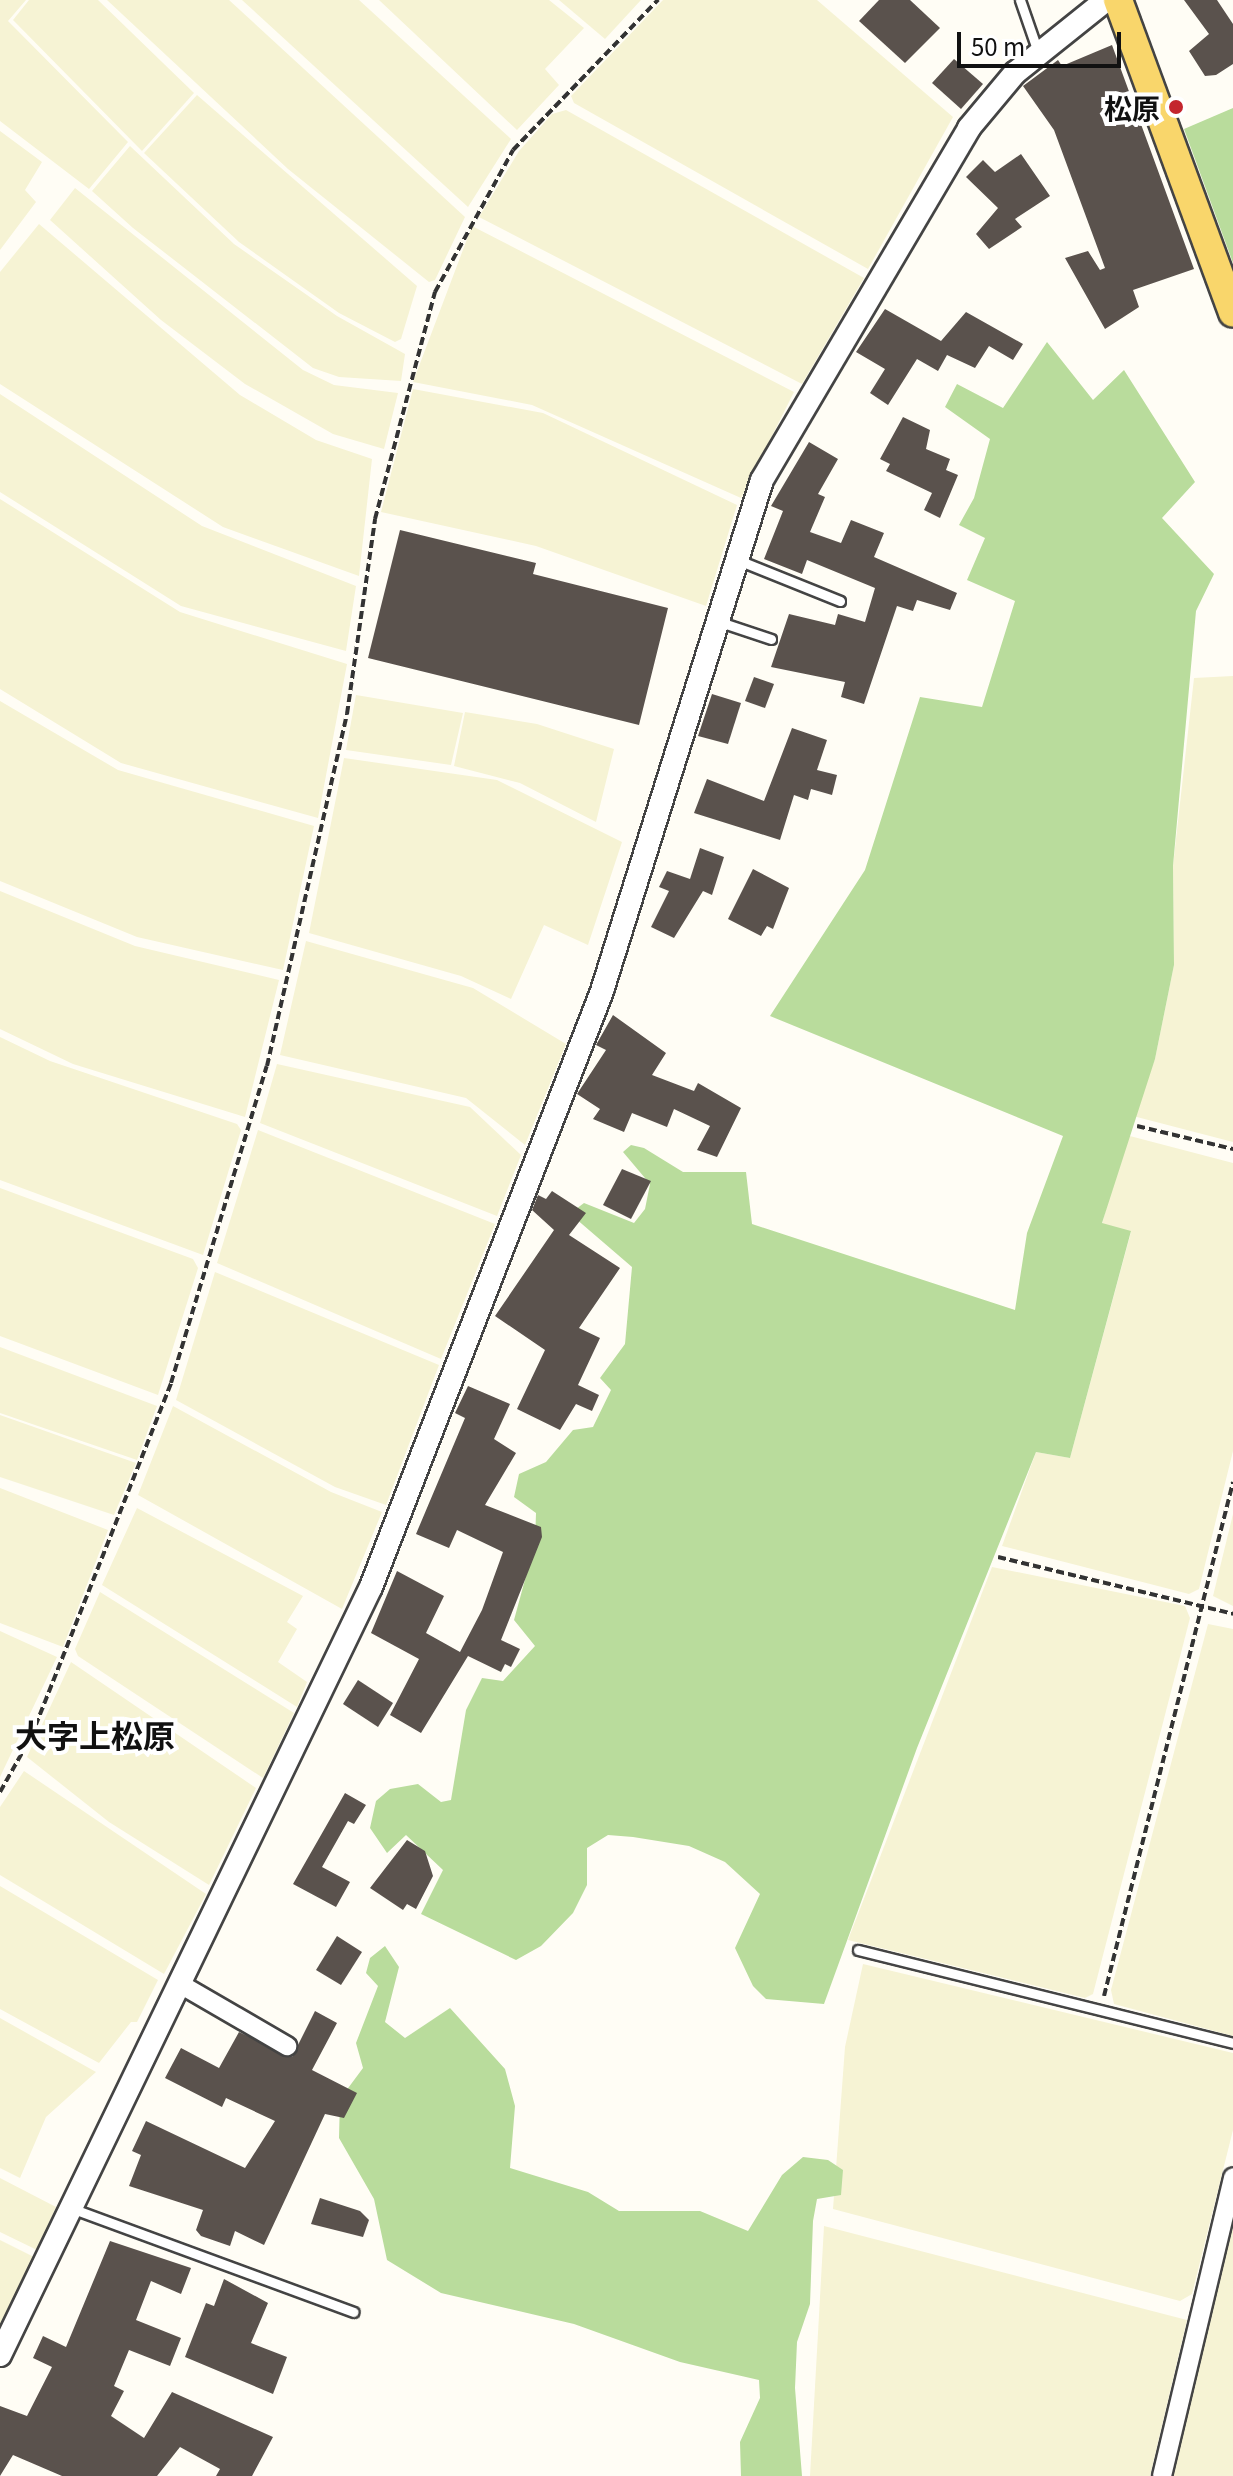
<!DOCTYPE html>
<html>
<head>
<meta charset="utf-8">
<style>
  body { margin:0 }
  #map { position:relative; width:1233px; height:2476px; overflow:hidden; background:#fffdf5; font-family:Georgia,"Noto Sans JP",serif }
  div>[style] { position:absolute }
  .farmland>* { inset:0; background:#f6f3d4 }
  .forest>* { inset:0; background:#b9dc9c }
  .building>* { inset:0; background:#5a524d }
  .path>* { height:4px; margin-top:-2px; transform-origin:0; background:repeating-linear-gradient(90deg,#333 0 8px,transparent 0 12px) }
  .roads { filter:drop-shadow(2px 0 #444) drop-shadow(-2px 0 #444) drop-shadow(0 2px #444) drop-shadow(0 -2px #444) }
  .service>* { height:9px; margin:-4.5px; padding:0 4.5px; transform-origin:4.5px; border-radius:4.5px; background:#fff }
  .minor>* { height:18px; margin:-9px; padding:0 9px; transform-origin:9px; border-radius:9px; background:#fff }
  .tertiary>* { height:22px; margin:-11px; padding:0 11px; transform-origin:11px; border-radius:11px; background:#fff }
  .primary>* { height:28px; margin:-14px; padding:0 14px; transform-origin:14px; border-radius:14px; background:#f9d66b }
  .dots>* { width:22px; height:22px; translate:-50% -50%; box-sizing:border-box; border:4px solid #fff; border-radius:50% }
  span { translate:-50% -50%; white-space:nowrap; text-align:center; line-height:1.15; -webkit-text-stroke:8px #fff; paint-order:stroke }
  .poi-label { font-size:28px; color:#111; font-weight:700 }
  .right { translate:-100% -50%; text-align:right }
  .quarter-label { font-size:32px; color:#111; font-weight:700 }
  .scale { position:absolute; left:957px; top:32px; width:164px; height:36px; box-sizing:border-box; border:4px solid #111; border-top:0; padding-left:10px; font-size:24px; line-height:28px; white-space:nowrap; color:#111; -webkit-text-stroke:6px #fff; paint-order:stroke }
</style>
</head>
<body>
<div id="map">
  <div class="farmland">
    <div style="clip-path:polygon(0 0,26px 0,8px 21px,128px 142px,89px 189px,0 121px)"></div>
    <div style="clip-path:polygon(29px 0,98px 0,194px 93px,142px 151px,13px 20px)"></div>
    <div style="clip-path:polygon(107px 0,229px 0,465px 217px,435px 280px,429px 282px,288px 169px)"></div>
    <div style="clip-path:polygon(242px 0,359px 0,511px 139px,468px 207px)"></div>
    <div style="clip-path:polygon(379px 0,549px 0,584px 28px,545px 69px,559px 85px,517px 130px)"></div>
    <div style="clip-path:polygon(559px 0,641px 0,605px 39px)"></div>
    <div style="clip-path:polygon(663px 0,817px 0,953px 117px,868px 269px,574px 103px,571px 96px)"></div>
    <div style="clip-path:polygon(197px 95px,417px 286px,401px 339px,395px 342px,339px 313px,284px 274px,239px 242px,144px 153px)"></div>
    <div style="clip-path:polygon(566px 110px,864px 278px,802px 384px,479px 217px,519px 151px,552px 114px)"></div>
    <div style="clip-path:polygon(0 131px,42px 162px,25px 190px,36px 202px,0 250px)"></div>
    <div style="clip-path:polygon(130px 146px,234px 244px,337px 316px,405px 354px,401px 381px,339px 377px,313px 368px,133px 228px,92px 191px)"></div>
    <div style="clip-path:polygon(75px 188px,303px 370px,334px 385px,398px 393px,384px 449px,333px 434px,245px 384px,161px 320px,50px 220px)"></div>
    <div style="clip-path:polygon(39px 224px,240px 395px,316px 440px,372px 459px,359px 576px,223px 527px,0 384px,0 272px)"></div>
    <div style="clip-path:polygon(472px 226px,794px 392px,741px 498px,532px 405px,413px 382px)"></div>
    <div style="clip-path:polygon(413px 389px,543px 413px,737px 505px,706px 606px,536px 546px,381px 512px)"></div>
    <div style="clip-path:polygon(0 394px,202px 526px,356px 586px,346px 651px,181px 606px,0 492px)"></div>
    <div style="clip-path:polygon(0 499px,180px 612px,347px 664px,318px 818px,121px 763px,0 689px)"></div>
    <div style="clip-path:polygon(1233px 676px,1233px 1142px,1133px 1116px,1155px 1059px,1174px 965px,1173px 866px,1194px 678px)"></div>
    <div style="clip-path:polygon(356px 695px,463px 713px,451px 765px,346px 750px)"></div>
    <div style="clip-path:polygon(0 701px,118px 770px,314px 826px,283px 970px,137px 937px,0 881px)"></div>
    <div style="clip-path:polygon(465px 712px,537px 724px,614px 749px,596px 822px,520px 783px,454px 766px)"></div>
    <div style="clip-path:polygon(344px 758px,497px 780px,622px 842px,588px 945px,544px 925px,511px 999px,461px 976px,309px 933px)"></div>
    <div style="clip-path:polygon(0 891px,135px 946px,279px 980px,245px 1117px,73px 1064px,0 1029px)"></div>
    <div style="clip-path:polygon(306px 941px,473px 988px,566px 1044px,525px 1145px,466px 1098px,280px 1055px)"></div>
    <div style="clip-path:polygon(0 1037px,50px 1061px,237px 1124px,241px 1130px,203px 1255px,0 1180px)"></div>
    <div style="clip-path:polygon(277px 1064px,470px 1107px,521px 1155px,497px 1216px,260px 1123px)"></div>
    <div style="clip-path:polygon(258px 1130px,495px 1224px,441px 1359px,217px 1263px)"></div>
    <div style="clip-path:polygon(1126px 1135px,1233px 1163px,1233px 1451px,1199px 1589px,1189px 1594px,1002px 1546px,1036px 1452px,1070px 1458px,1131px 1232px,1102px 1224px)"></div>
    <div style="clip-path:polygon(0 1188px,193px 1259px,198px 1268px,158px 1395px,0 1336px)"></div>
    <div style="clip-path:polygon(215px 1272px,439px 1365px,386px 1505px,335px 1487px,176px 1400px)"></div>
    <div style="clip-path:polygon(0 1347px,157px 1406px,137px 1460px,0 1413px)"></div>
    <div style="clip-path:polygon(173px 1406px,331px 1492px,382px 1512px,342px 1609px,138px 1495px)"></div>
    <div style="clip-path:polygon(0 1415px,136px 1463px,114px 1515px,0 1477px)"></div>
    <div style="clip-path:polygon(0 1488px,108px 1530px,63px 1647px,0 1623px)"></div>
    <div style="clip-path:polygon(137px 1508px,303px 1596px,287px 1622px,297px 1629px,278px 1662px,307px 1682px,297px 1707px,102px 1585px)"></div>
    <div style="clip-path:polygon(1233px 1514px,1233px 1606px,1213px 1596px)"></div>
    <div style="clip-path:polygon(992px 1567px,1185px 1606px,1190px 1618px,1093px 1994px,1085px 1998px,848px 1940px)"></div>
    <div style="clip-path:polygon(100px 1592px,294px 1713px,263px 1778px,78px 1656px,75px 1649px)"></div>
    <div style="clip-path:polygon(1208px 1624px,1233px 1629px,1233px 2036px,1114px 2004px,1111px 1990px)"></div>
    <div style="clip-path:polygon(0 1631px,57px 1657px,0 1777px)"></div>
    <div style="clip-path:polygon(71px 1662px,256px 1788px,209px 1885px,109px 1822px,27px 1757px)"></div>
    <div style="clip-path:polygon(24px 1771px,206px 1894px,164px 1974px,0 1875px,0 1807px)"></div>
    <div style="clip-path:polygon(0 1886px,158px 1980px,137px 2022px,131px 2022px,99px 2063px,0 2009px)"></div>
    <div style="clip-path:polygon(863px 1964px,1233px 2053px,1233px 2130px,1192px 2294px,1180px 2301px,833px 2209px,845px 2047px)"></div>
    <div style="clip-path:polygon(0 2018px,96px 2072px,46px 2117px,20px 2178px,0 2168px)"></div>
    <div style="clip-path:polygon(0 2178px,56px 2207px,37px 2250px,0 2232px)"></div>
    <div style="clip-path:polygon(1233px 2206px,1233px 2476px,1170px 2476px)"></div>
    <div style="clip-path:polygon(824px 2226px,1187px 2320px,1150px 2476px,810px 2476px)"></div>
    <div style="clip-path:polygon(0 2240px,34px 2257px,0 2330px)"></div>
  </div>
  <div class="forest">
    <div style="clip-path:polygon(1233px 108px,1233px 263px,1184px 129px)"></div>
    <div style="clip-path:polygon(1047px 342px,1093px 400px,1124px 370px,1195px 482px,1162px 518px,1214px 574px,1196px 611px,1173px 866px,1174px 965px,1155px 1059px,1102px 1223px,1131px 1231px,1070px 1458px,1036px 1452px,917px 1748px,824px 2004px,766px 1999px,753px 1986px,735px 1948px,760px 1894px,725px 1862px,689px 1846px,633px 1837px,608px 1835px,587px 1848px,587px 1885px,573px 1913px,541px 1946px,516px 1960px,421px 1914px,443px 1870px,406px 1835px,387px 1853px,370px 1828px,376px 1801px,390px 1789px,418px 1784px,441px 1802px,451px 1800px,466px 1710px,482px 1678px,503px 1681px,535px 1646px,514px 1620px,535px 1543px,536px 1513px,514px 1497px,519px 1474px,546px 1462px,573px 1430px,593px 1427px,611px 1390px,600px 1378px,625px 1344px,632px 1267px,575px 1218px,576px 1209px,584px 1203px,634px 1223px,645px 1209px,650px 1184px,623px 1152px,631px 1145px,644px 1148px,683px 1172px,746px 1172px,752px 1224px,1015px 1310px,1027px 1233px,1063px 1136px,770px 1016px,865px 870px,920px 697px,982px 707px,1015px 601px,967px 580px,985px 538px,959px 525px,974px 498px,990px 439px,945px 407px,957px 384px,1003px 408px)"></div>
    <div style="clip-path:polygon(385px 1946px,399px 1967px,385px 2022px,405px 2038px,450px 2008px,505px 2069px,515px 2106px,510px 2168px,588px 2192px,619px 2211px,700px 2211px,748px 2231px,782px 2175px,803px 2157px,828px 2160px,843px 2170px,841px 2195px,817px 2199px,813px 2221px,810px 2304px,797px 2342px,795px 2388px,802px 2476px,741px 2476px,740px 2442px,760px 2398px,759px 2380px,680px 2362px,574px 2324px,441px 2293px,387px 2260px,374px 2199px,339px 2138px,340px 2099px,363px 2068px,356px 2043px,378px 1986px,366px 1973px,370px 1958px)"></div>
  </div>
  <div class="building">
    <div style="clip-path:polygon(879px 0,910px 0,940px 28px,905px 63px,859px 21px)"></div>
    <div style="clip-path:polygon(1184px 0,1217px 0,1233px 24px,1233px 64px,1216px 75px,1205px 76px,1189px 51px,1209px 34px)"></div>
    <div style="clip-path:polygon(1112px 45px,1194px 269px,1133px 290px,1139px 307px,1105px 329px,1065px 258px,1088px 251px,1100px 270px,1105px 268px,1054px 130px,1023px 86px,1058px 60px,1062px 66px)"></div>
    <div style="clip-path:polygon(954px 59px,983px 84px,961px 109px,932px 83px)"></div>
    <div style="clip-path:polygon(1021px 154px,1050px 196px,1015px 219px,1022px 227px,989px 249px,976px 234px,998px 208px,966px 177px,983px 160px,995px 172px)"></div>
    <div style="clip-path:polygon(885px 309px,941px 341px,966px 312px,1023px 344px,1013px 360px,989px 346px,975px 368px,947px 355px,938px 371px,917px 359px,888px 405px,870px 393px,885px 369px,856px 352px)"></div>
    <div style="clip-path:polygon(903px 417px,930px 430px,926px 449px,950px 459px,946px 470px,958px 475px,940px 518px,924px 510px,932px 493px,886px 471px,890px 464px,880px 459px)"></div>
    <div style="clip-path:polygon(809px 442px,838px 459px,818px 494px,825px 497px,810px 532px,841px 543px,851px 520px,884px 533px,874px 557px,957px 593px,950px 610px,917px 600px,913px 611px,897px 606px,864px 704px,841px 697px,845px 682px,771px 667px,789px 614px,835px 625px,838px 614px,865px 622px,875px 588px,807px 560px,802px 574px,764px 559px,783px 511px,771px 506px)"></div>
    <div style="clip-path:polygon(400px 530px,536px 563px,533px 574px,668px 608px,639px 725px,368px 658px)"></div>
    <div style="clip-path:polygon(754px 677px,774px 684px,765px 708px,745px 701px)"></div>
    <div style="clip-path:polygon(712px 694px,741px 703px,728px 744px,698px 736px)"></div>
    <div style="clip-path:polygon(792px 728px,827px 740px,817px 770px,837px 775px,832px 795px,811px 789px,808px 800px,794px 795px,780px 840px,694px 813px,707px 779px,764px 801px)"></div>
    <div style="clip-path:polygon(700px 848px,724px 857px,712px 895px,703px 891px,674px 938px,651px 927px,669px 891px,659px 887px,667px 871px,690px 879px)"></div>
    <div style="clip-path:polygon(753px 869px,789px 888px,773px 929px,767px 926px,761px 936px,728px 919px)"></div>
    <div style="clip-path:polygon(613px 1015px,666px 1053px,652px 1075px,694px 1091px,698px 1083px,741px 1108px,717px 1157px,697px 1150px,710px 1126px,674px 1109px,667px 1127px,632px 1113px,624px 1132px,593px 1119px,600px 1109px,577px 1094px,606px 1050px,596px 1045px)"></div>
    <div style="clip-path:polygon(622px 1169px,651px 1181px,631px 1219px,603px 1205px)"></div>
    <div style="clip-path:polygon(552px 1191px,586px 1213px,569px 1235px,620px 1268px,579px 1328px,600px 1338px,578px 1385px,599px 1395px,592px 1411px,576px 1404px,560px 1430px,517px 1409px,545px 1350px,495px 1316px,554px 1230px,532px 1210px,538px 1195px,546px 1199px)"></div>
    <div style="clip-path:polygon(468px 1386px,510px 1404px,494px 1439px,516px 1453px,485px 1505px,541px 1527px,542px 1537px,501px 1640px,520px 1649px,511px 1667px,505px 1664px,501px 1672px,468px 1656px,421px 1733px,390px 1715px,419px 1659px,371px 1633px,397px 1571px,444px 1596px,426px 1633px,460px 1652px,482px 1610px,503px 1552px,457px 1530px,449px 1548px,416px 1534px,465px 1418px,455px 1413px)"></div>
    <div style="clip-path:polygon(358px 1680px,393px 1703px,378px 1727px,343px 1704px)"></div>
    <div style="clip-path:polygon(345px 1793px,366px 1805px,354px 1824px,348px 1821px,322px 1867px,350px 1882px,336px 1907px,293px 1884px)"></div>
    <div style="clip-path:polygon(407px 1840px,425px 1851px,433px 1876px,416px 1909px,407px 1904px,403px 1910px,370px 1888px)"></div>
    <div style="clip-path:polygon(337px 1936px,362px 1952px,341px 1985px,316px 1970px)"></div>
    <div style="clip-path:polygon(315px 2011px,337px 2023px,312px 2070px,357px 2093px,344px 2118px,325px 2114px,264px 2245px,235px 2231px,230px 2246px,201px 2236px,196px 2230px,203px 2210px,129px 2186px,141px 2155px,132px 2151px,146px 2121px,245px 2168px,275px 2121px,226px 2098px,222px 2107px,165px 2078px,181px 2048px,219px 2068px,239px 2032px,292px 2057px)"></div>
    <div style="clip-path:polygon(320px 2198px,360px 2211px,369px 2220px,363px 2237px,311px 2224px)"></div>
    <div style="clip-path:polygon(110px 2241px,191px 2268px,181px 2294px,151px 2281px,136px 2320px,181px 2338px,170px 2366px,129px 2350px,114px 2386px,124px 2391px,111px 2416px,144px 2438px,172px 2392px,273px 2437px,252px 2476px,216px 2476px,220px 2469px,180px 2447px,157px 2476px,62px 2476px,13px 2455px,0 2476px,0 2406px,27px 2416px,52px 2367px,33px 2358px,43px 2336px,66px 2347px)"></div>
    <div style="clip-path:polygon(224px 2279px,268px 2303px,251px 2343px,287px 2357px,273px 2394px,185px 2357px,206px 2303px,214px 2306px)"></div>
  </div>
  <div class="path">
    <div style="left:1137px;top:1126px;width:99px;rotate:13.5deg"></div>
    <div style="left:998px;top:1557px;width:242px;rotate:13.6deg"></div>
    <div style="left:0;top:1792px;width:63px;rotate:-60.6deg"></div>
    <div style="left:31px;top:1737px;width:381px;rotate:-68.4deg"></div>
    <div style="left:171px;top:1383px;width:331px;rotate:-73.2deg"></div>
    <div style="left:267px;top:1066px;width:361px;rotate:-77.2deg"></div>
    <div style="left:347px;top:714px;width:197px;rotate:-81.8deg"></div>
    <div style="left:375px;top:519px;width:235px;rotate:-75.2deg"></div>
    <div style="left:435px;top:292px;width:162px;rotate:-61.2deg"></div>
    <div style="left:513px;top:150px;width:209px;rotate:-46deg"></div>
    <div style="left:1104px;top:1996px;width:530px;rotate:-75.91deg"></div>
  </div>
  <div class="roads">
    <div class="service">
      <div style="left:1020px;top:0;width:55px;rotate:70.9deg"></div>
      <div style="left:738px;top:560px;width:110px;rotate:21.9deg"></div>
      <div style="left:717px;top:621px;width:57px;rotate:18.4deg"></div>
      <div style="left:858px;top:1950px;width:386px;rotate:13.9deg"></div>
      <div style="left:71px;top:2208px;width:301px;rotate:20.2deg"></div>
    </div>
    <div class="minor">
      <div style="left:180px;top:1984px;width:124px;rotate:30.1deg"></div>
      <div style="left:1162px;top:2476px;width:307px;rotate:-76.6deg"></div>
    </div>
    <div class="tertiary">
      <div style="left:0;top:2355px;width:853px;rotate:-64.22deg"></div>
      <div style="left:371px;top:1587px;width:639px;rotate:-68.81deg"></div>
      <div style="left:602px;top:991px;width:535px;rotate:-72.61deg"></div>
      <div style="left:762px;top:480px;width:408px;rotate:-59.5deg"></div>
      <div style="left:969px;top:128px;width:72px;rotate:-50.1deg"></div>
      <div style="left:1015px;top:73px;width:117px;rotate:-38.7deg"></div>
    </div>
    <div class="primary">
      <div style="left:1118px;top:0;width:333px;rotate:69.8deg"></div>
    </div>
  </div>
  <div class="dots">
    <div style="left:1176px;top:107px;background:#c4262e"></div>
  </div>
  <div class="poi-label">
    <span class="right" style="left:1160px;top:107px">松原</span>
  </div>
  <div class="quarter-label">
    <span style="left:95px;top:1734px">大字上松原</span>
  </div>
  <div class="scale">50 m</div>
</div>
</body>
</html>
